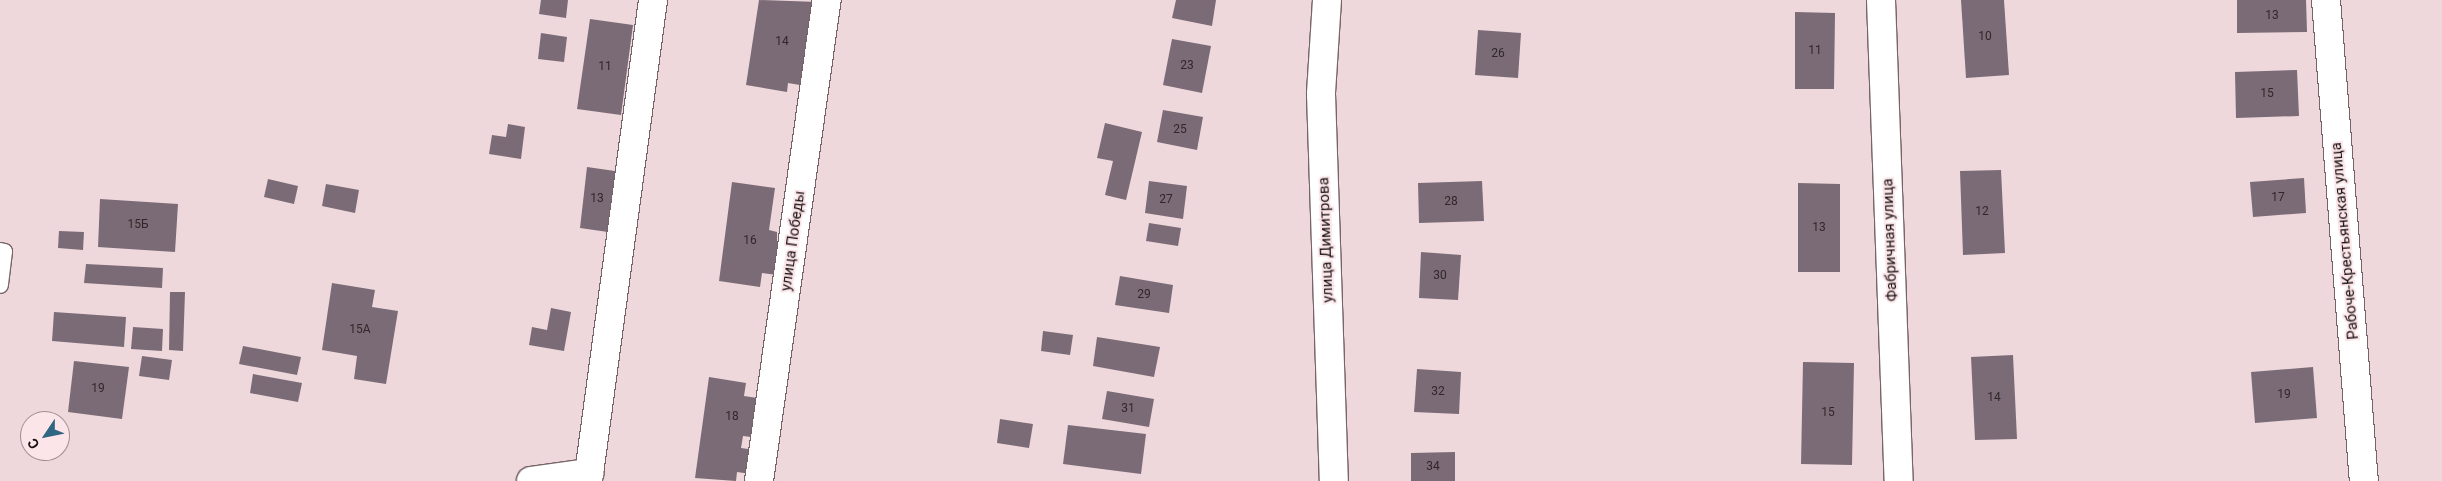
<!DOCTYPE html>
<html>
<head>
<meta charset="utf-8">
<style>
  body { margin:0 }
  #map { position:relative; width:2442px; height:481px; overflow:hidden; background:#eed8dc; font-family:Roboto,sans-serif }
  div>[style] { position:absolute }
  .building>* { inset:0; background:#7b6b76 }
  .roads { filter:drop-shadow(1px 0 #776468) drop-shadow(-1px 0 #776468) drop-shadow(0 1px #776468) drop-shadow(0 -1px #776468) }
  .lane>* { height:15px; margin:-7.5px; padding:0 7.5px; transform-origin:7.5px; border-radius:7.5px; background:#fff }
  .street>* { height:28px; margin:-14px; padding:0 14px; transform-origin:14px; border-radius:14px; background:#fff }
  span { translate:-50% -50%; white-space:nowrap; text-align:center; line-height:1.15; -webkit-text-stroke:4px #fbe5e9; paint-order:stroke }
  .number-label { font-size:12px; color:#30272a }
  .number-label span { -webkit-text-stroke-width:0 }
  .street-label { font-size:15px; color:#171011 }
  .north { position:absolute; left:20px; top:411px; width:50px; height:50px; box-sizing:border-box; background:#fbe5e9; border:1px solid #a09093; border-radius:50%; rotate:236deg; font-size:14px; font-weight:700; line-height:20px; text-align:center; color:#171011 }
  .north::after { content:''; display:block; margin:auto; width:18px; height:22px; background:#316682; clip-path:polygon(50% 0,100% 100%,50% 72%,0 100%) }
</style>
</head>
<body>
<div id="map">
  <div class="building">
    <div style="clip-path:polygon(541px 0,568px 0,566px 18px,539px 14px)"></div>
    <div style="clip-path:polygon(759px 0,818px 2px,806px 86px,788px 83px,787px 92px,746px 85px)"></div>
    <div style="clip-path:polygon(1176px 0,1216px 0,1212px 26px,1172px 18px)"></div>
    <div style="clip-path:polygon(1961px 0,2004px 0,2009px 75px,1966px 78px)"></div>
    <div style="clip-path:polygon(2237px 0,2306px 0,2307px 32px,2237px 33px)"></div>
    <div style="clip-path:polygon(1795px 12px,1835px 13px,1834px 89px,1795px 89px)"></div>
    <div style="clip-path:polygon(590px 19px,633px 25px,621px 115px,577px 109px)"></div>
    <div style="clip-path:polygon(1478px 30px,1521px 33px,1518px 78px,1475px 75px)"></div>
    <div style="clip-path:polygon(541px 33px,567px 37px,564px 62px,538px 59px)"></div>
    <div style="clip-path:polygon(1172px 39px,1211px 46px,1202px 93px,1163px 85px)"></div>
    <div style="clip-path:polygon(2297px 70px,2299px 116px,2236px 118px,2235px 72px)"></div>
    <div style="clip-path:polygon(1163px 110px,1203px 117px,1197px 150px,1157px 142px)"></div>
    <div style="clip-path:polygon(1105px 123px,1142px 132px,1126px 200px,1105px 195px,1113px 161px,1097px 158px)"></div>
    <div style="clip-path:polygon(508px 124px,525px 127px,521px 159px,489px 154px,492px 135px,506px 137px)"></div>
    <div style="clip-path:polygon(587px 167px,615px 171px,608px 232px,580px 228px)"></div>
    <div style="clip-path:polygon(2001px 170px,2005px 253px,1963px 255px,1960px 171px)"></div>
    <div style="clip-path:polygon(2304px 178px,2306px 213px,2253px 217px,2250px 182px)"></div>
    <div style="clip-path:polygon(268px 179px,298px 186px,294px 204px,264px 197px)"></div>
    <div style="clip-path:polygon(1149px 181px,1187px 186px,1183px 219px,1145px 213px)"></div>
    <div style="clip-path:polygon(1482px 181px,1484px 221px,1419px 223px,1418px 183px)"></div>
    <div style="clip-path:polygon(732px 182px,775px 188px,769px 230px,777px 232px,777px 275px,762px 273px,760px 287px,719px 281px)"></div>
    <div style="clip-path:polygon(1798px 183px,1840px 184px,1840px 272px,1798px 272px)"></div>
    <div style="clip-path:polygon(326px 184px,359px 190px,355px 213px,322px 206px)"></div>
    <div style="clip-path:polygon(100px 199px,178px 204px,175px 252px,98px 247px)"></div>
    <div style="clip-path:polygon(1149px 223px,1181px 228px,1178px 246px,1146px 241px)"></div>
    <div style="clip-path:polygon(59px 231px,84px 232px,83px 250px,58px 248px)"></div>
    <div style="clip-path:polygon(1421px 252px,1461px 255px,1458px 300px,1419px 298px)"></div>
    <div style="clip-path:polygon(86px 264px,163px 268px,162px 288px,84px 283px)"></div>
    <div style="clip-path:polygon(1120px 276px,1173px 285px,1169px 313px,1115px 305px)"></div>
    <div style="clip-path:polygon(332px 283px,375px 290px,372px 307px,398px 311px,386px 384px,354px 379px,357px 356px,322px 350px)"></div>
    <div style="clip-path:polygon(170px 292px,185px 292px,183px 351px,169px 350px)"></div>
    <div style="clip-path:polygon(551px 308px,571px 312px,564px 351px,529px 345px,532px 327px,547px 330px)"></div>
    <div style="clip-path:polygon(54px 312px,126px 317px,124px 347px,52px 341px)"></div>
    <div style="clip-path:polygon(133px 327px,163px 329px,162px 351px,131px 349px)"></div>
    <div style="clip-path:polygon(1043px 331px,1073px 335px,1070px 355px,1041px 351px)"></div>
    <div style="clip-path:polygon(1097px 337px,1160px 347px,1154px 377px,1093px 366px)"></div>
    <div style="clip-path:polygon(243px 346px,301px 357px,297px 375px,239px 364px)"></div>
    <div style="clip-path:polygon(2013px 355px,2017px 439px,1975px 440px,1971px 357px)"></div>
    <div style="clip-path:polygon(142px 356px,172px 360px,169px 380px,139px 376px)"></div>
    <div style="clip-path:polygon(74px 361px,129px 367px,122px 419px,68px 412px)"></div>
    <div style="clip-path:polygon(1803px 362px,1854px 363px,1852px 465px,1801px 464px)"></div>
    <div style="clip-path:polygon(2313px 367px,2317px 418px,2255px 423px,2251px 372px)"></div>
    <div style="clip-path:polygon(1417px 369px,1461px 372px,1459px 414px,1414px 412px)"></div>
    <div style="clip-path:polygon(253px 374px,302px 383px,298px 402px,250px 393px)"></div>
    <div style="clip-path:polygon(709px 377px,746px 383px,744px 396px,764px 399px,759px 438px,743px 436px,741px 448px,755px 450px,751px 474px,737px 472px,736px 481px,695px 478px)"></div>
    <div style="clip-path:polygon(1107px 391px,1154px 399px,1149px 427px,1102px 419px)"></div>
    <div style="clip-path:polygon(1000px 419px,1033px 424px,1029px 448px,997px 443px)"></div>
    <div style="clip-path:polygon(1068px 425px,1146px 434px,1141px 474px,1063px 464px)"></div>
    <div style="clip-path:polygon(1455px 452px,1455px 481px,1411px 481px,1411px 453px)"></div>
  </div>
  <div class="roads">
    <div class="lane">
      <div style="left:0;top:250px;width:4px;rotate:14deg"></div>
      <div style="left:4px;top:251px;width:34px;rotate:97deg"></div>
    </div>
    <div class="street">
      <div style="left:1327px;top:0;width:94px;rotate:93.7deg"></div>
      <div style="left:1321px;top:94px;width:387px;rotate:88.1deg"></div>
      <div style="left:1881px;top:0;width:481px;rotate:87.9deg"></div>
      <div style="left:2326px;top:0;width:482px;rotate:85.5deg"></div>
      <div style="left:531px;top:481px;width:59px;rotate:-7.9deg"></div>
      <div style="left:588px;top:481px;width:485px;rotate:-82.3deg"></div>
      <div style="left:759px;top:481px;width:486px;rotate:-82deg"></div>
    </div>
  </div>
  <div class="number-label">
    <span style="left:2272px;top:16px">13</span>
    <span style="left:1985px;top:37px">10</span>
    <span style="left:782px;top:42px">14</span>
    <span style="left:1815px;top:51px">11</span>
    <span style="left:1498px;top:54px">26</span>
    <span style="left:1187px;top:66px">23</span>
    <span style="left:605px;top:67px">11</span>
    <span style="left:2267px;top:94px">15</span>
    <span style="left:1180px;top:130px">25</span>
    <span style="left:2278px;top:198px">17</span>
    <span style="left:597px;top:199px">13</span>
    <span style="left:1166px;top:200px">27</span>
    <span style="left:1451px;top:202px">28</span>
    <span style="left:1982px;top:212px">12</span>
    <span style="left:138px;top:225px">15Б</span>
    <span style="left:1819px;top:228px">13</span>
    <span style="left:750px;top:241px">16</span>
    <span style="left:1440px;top:276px">30</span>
    <span style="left:1144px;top:295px">29</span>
    <span style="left:360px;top:330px">15А</span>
    <span style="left:98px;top:389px">19</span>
    <span style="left:1438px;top:392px">32</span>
    <span style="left:2284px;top:395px">19</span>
    <span style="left:1994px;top:398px">14</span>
    <span style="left:1128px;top:409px">31</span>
    <span style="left:1828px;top:413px">15</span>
    <span style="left:732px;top:417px">18</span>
    <span style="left:1433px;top:467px">34</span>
  </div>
  <div class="street-label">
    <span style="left:1326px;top:240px;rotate:-92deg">улица Димитрова</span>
    <span style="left:1890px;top:240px;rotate:-92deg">Фабричная улица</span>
    <span style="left:793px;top:241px;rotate:-82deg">улица Победы</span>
    <span style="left:2345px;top:241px;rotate:-95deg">Рабоче-Крестьянская улица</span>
  </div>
  <div class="north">С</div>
</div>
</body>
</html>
